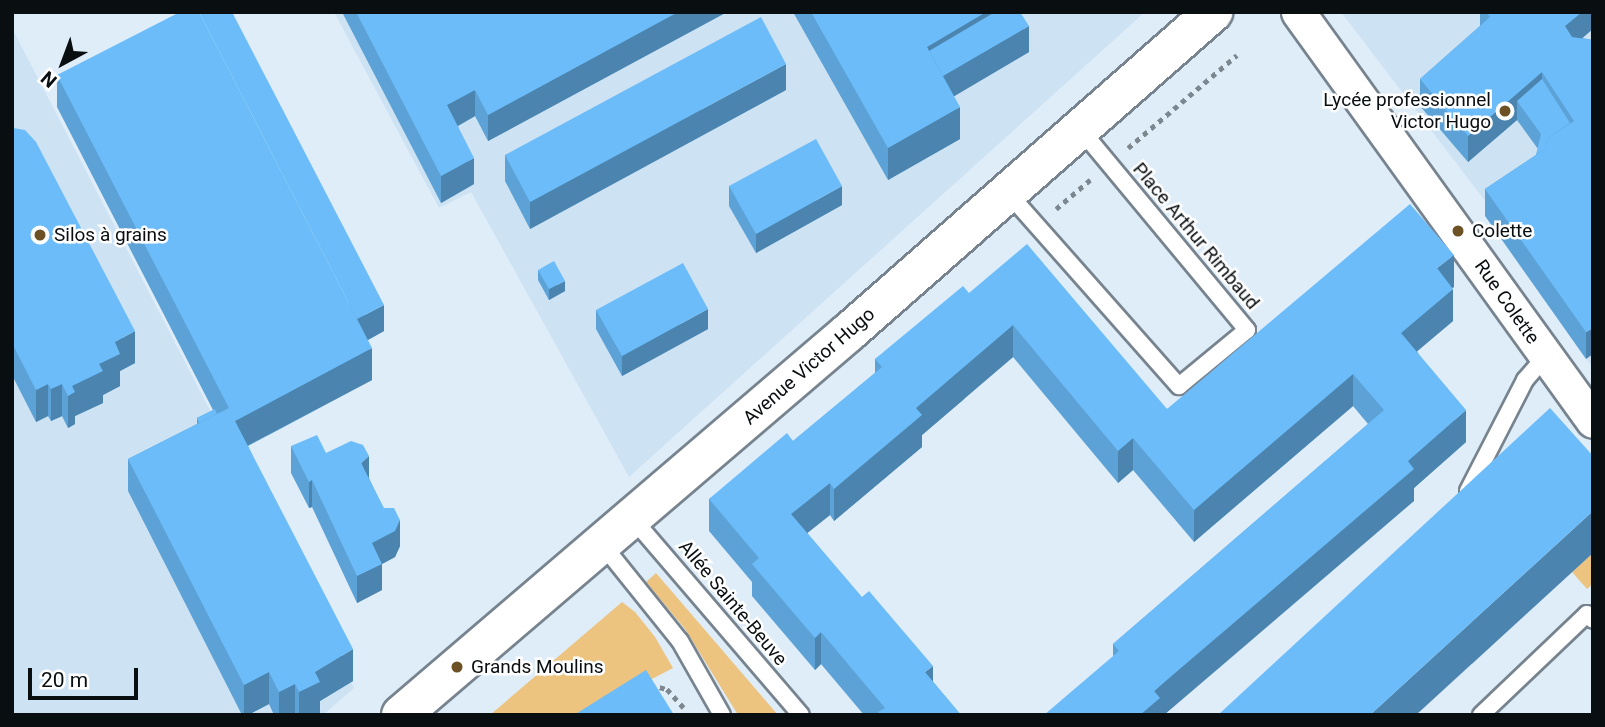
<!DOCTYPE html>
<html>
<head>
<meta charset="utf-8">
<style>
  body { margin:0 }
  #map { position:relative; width:1605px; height:727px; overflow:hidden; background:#dfedf9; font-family:Roboto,sans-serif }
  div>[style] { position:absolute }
  .built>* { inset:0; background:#cde2f3 }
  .green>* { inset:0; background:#ecc37f }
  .path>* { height:4.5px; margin-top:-2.25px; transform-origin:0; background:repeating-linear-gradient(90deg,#7d878f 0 5px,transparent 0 10px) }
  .roads { filter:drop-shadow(2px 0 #77848f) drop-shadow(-2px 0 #77848f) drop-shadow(0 2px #77848f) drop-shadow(0 -2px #77848f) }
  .lane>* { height:16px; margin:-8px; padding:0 8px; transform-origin:8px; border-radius:8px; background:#fff }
  .street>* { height:33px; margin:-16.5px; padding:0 16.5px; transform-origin:16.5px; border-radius:16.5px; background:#fff }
  .secondary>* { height:38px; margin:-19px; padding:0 19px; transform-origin:19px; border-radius:19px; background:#fff }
  .wall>* { inset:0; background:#5ca2d6 }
  .shaded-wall>* { inset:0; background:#4b84ae }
  .building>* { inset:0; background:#6bbcf9 }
  .dots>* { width:19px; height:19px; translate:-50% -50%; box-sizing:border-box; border:4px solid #fff; border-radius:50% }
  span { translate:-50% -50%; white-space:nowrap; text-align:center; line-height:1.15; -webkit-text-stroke:5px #fff; paint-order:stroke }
  .poi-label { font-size:19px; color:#090e11 }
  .right { translate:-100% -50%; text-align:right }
  .left { translate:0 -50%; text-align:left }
  .street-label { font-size:19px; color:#090e11 }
  .frame { position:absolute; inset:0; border:14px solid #090e11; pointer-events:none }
  .north { position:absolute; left:28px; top:28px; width:70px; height:70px; -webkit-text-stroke:5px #fff; paint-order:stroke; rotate:221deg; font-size:19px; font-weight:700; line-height:28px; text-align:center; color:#090e11 }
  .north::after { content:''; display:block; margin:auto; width:24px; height:32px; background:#090e11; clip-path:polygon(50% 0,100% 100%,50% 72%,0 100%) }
  .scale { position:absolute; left:28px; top:668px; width:110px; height:32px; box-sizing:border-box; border:4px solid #090e11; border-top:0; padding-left:9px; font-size:21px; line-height:24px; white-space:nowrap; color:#090e11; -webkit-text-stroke:5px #fff; paint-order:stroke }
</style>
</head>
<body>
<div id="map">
  <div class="built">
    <div style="clip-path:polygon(334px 12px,1145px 12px,629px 477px,471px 192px,439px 208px)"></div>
    <div style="clip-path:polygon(1341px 12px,1593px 12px,1593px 368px,1485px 215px,1492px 210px)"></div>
    <div style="clip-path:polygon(12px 28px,354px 688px,323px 715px,12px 715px)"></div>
  </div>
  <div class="green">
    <div style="clip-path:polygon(1593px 553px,1593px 584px,1587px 589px,1572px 572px)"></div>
    <div style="clip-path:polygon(656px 573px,778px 715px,738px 715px,685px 629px,646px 582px)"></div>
    <div style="clip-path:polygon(622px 602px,635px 612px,655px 637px,673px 668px,583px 715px,490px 715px)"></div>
  </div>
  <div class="path">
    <div style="left:1128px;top:148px;width:143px;rotate:-40.5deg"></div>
    <div style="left:1056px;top:209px;width:45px;rotate:-40.5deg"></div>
    <div style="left:650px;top:685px;width:17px;rotate:13deg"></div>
    <div style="left:667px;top:689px;width:27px;rotate:48deg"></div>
  </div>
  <div class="roads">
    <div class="lane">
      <div style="left:1008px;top:193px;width:258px;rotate:48.5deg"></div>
      <div style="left:1179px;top:386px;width:88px;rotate:-39.5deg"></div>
      <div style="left:1247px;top:330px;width:260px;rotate:-129.7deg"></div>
      <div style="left:1468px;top:491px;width:125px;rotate:-62.8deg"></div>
      <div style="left:1525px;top:380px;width:30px;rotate:-49deg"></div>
      <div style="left:633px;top:519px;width:258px;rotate:49.4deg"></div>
      <div style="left:602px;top:544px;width:124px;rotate:51.2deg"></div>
      <div style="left:680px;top:641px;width:85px;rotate:60.4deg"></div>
      <div style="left:1481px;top:715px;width:146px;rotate:-43.6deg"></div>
      <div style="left:1587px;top:614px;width:8px;rotate:45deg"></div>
    </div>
    <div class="street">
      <div style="left:1298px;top:12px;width:504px;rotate:54.2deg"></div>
    </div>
    <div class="secondary">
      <div style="left:401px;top:715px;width:589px;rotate:-40.53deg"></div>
      <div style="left:849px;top:332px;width:485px;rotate:-41.3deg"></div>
    </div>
  </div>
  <div class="wall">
    <div style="clip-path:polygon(342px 12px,727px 12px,488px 141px,475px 116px,458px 126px,474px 184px,441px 203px)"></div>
    <div style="clip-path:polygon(793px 12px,1020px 12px,1029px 52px,954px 96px,960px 139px,888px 180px)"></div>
    <div style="clip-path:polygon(1480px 12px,1593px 12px,1582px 38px,1593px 40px,1586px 359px,1485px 216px,1485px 189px,1536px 155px,1538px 149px,1517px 120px,1468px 162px,1420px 106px,1420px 79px,1480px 26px)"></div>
    <div style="clip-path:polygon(57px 75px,384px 331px,368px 340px,372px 380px,248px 446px,353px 681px,320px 701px,320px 714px,318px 715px,274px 715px,269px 704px,248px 715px,242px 715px,128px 491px,128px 459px,197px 424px,197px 418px,213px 410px,57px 107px)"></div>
    <div style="clip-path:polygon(786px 90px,530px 229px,505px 181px,505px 155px)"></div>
    <div style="clip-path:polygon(12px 127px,135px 363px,120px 371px,120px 386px,103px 395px,103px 403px,75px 416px,75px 424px,68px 428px,62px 416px,51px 421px,48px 416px,36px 422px,14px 379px)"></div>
    <div style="clip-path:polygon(729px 186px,842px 205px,756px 253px,729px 206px)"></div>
    <div style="clip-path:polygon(538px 270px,565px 291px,549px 300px,538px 280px)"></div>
    <div style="clip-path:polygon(1454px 287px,1452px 288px,1453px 321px,1417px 351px,1466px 442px,1414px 488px,1414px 501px,1113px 656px,1113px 644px,1368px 424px,1353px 406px,1194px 542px,1133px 470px,1118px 483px,1013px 357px,922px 435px,922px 447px,834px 521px,830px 515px,807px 533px,961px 715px,864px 715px,821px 664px,815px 670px,752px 596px,752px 582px,709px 531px,709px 499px,793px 441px,875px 373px,875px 359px,969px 293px,1167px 409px)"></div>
    <div style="clip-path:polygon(596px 310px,708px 329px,622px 376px,596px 329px)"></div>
    <div style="clip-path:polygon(291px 446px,369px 478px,400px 546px,395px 557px,382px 564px,382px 590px,357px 603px,312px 507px,309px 508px,291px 473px)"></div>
  </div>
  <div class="shaded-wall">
    <div style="clip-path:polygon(678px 12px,727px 12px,488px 141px,488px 115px)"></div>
    <div style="clip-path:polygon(986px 12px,1013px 12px,938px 72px,927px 47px)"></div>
    <div style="clip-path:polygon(1582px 12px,1593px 12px,1593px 29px,1565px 53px,1565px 26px)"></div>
    <div style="clip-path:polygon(1029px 26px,1029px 52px,941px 104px,941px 77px)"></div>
    <div style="clip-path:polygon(786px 64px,786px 90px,530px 229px,530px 202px)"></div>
    <div style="clip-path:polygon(1542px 72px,1542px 99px,1517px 101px,1517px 120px,1468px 162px,1468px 136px)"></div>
    <div style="clip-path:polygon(475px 90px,475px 116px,447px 132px,447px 105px)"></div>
    <div style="clip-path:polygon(960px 107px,960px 139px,888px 180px,888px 148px)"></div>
    <div style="clip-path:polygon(474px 158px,474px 184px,441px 203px,441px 176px)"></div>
    <div style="clip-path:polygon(842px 186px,842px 205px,756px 253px,756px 234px)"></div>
    <div style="clip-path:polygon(1454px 255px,1454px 287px,1437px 300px,1437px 268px)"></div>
    <div style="clip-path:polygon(565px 281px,565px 291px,549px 300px,549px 289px)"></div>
    <div style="clip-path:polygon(1453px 289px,1453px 321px,1401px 365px,1401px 333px)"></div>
    <div style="clip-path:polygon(384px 305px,384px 331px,355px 347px,355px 320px)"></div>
    <div style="clip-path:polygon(708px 309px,708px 329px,622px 376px,622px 356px)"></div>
    <div style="clip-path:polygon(1013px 325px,1013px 357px,922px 435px,922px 447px,834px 521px,834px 489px,916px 408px)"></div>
    <div style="clip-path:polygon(1593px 328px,1593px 354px,1586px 359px,1586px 332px)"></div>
    <div style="clip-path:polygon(135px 331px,135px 363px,120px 371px,120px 386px,103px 395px,103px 403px,75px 416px,75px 424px,68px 428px,68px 396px,72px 386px,99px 364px,115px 342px)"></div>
    <div style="clip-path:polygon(14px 347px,14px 379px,12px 380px,12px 348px)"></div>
    <div style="clip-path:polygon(372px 348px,372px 380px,235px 452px,235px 421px)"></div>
    <div style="clip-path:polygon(1353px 374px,1353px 406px,1194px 542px,1194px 510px)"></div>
    <div style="clip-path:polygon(48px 384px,48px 416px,36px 422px,36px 390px)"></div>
    <div style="clip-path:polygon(62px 384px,62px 416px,51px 421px,51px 389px)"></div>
    <div style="clip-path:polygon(1466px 410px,1466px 442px,1414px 488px,1414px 501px,1164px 715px,1140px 715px,1154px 691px,1408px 461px)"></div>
    <div style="clip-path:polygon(1133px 438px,1133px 470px,1118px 483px,1118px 451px)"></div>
    <div style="clip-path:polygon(369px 456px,369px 482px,361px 463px)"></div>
    <div style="clip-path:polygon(312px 480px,312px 507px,309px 508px,309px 482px)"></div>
    <div style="clip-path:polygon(830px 483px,830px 515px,791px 546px,791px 514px)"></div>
    <div style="clip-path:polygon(1593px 511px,1593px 553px,1416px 715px,1370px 715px)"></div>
    <div style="clip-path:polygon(400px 520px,400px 546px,395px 557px,382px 564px,382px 590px,357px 603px,357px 576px,372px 543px)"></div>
    <div style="clip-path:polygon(821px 632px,821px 664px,815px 670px,815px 638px)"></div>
    <div style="clip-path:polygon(353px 649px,353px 681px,320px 701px,320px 714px,318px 715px,299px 715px,299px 692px,315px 672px)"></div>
    <div style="clip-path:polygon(933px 666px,933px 698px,925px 672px)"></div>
    <div style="clip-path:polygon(269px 672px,269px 704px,248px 715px,244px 715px,244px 685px)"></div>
    <div style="clip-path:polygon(295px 684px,295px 715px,279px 715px,279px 692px)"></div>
  </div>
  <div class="building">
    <div style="clip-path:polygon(180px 12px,199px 12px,372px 348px,235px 421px,353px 649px,315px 672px,320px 682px,299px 692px,295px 684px,279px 692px,269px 672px,244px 685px,128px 459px,229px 408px,57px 75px)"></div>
    <div style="clip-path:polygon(199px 12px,232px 12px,384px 305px,357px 319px)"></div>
    <div style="clip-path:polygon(356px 12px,678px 12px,488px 115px,475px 90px,447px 105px,474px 158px,441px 176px)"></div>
    <div style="clip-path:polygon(811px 12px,986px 12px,927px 47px,960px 107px,888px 148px)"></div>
    <div style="clip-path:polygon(995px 12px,1020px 12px,1029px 26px,943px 76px,929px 51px)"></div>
    <div style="clip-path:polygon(1486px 12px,1582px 12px,1565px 26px,1572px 37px,1593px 40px,1593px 328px,1586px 332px,1485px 189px,1545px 149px,1548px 138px,1574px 121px,1542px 72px,1468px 136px,1420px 79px,1490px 17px)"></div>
    <div style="clip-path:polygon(761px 17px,786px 64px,530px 202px,505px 155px)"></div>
    <div style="clip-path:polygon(1542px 79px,1570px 123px,1548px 138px,1545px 149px,1536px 155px,1541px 134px,1517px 101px)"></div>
    <div style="clip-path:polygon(12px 127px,13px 128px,25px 130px,36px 142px,135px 331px,115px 342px,120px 354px,99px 364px,103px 371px,72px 386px,75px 392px,68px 396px,62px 384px,51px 389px,48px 384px,36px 390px,14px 347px,12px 348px)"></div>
    <div style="clip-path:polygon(816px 139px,842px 186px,756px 234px,729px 186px)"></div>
    <div style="clip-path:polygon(1410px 204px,1454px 255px,1437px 268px,1453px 289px,1401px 333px,1466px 410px,1408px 461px,1414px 469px,1154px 691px,1160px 698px,1140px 715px,1044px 715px,1119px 651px,1113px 644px,1384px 410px,1353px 374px,1194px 510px,1133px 438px,1118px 451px,1013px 325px,916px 408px,922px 415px,834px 489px,830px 483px,791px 514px,862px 597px,869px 591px,933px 666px,925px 672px,961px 715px,880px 715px,878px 712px,885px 708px,821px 632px,815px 638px,752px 564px,759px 558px,709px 499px,787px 433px,793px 441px,882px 367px,875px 359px,963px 286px,969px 293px,1027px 244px,1167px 409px)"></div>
    <div style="clip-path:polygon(554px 261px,565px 281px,549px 289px,538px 270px)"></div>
    <div style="clip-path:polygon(683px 263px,708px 309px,622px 356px,596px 310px)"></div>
    <div style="clip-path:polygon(1550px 408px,1593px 456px,1593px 511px,1370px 715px,1218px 715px)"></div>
    <div style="clip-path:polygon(215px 409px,217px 414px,199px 423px,197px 418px)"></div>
    <div style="clip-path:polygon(317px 435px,326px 453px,351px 441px,363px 445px,369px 456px,361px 463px,384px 508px,394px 508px,400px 520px,395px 531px,372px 543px,382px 564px,357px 576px,312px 480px,309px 482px,291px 446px)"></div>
    <div style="clip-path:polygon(646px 670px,674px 715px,574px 715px)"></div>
  </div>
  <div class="dots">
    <div style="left:1505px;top:111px;background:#6b5123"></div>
    <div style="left:1458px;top:231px;background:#6b5123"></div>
    <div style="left:40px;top:235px;background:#6b5123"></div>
    <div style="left:457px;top:667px;background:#6b5123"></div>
  </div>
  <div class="poi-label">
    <span class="right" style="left:1491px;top:111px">Lycée professionnel<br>Victor Hugo</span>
    <span class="left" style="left:1472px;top:231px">Colette</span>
    <span class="left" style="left:54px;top:235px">Silos à grains</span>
    <span class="left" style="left:471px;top:667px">Grands Moulins</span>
  </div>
  <div class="street-label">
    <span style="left:1196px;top:236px;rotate:50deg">Place Arthur Rimbaud</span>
    <span style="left:1507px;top:302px;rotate:55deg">Rue Colette</span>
    <span style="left:809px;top:366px;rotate:-41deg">Avenue Victor Hugo</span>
    <span style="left:733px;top:603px;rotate:50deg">Allée Sainte-Beuve</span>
  </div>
  <div class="frame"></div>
  <div class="north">N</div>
  <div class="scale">20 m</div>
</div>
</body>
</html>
